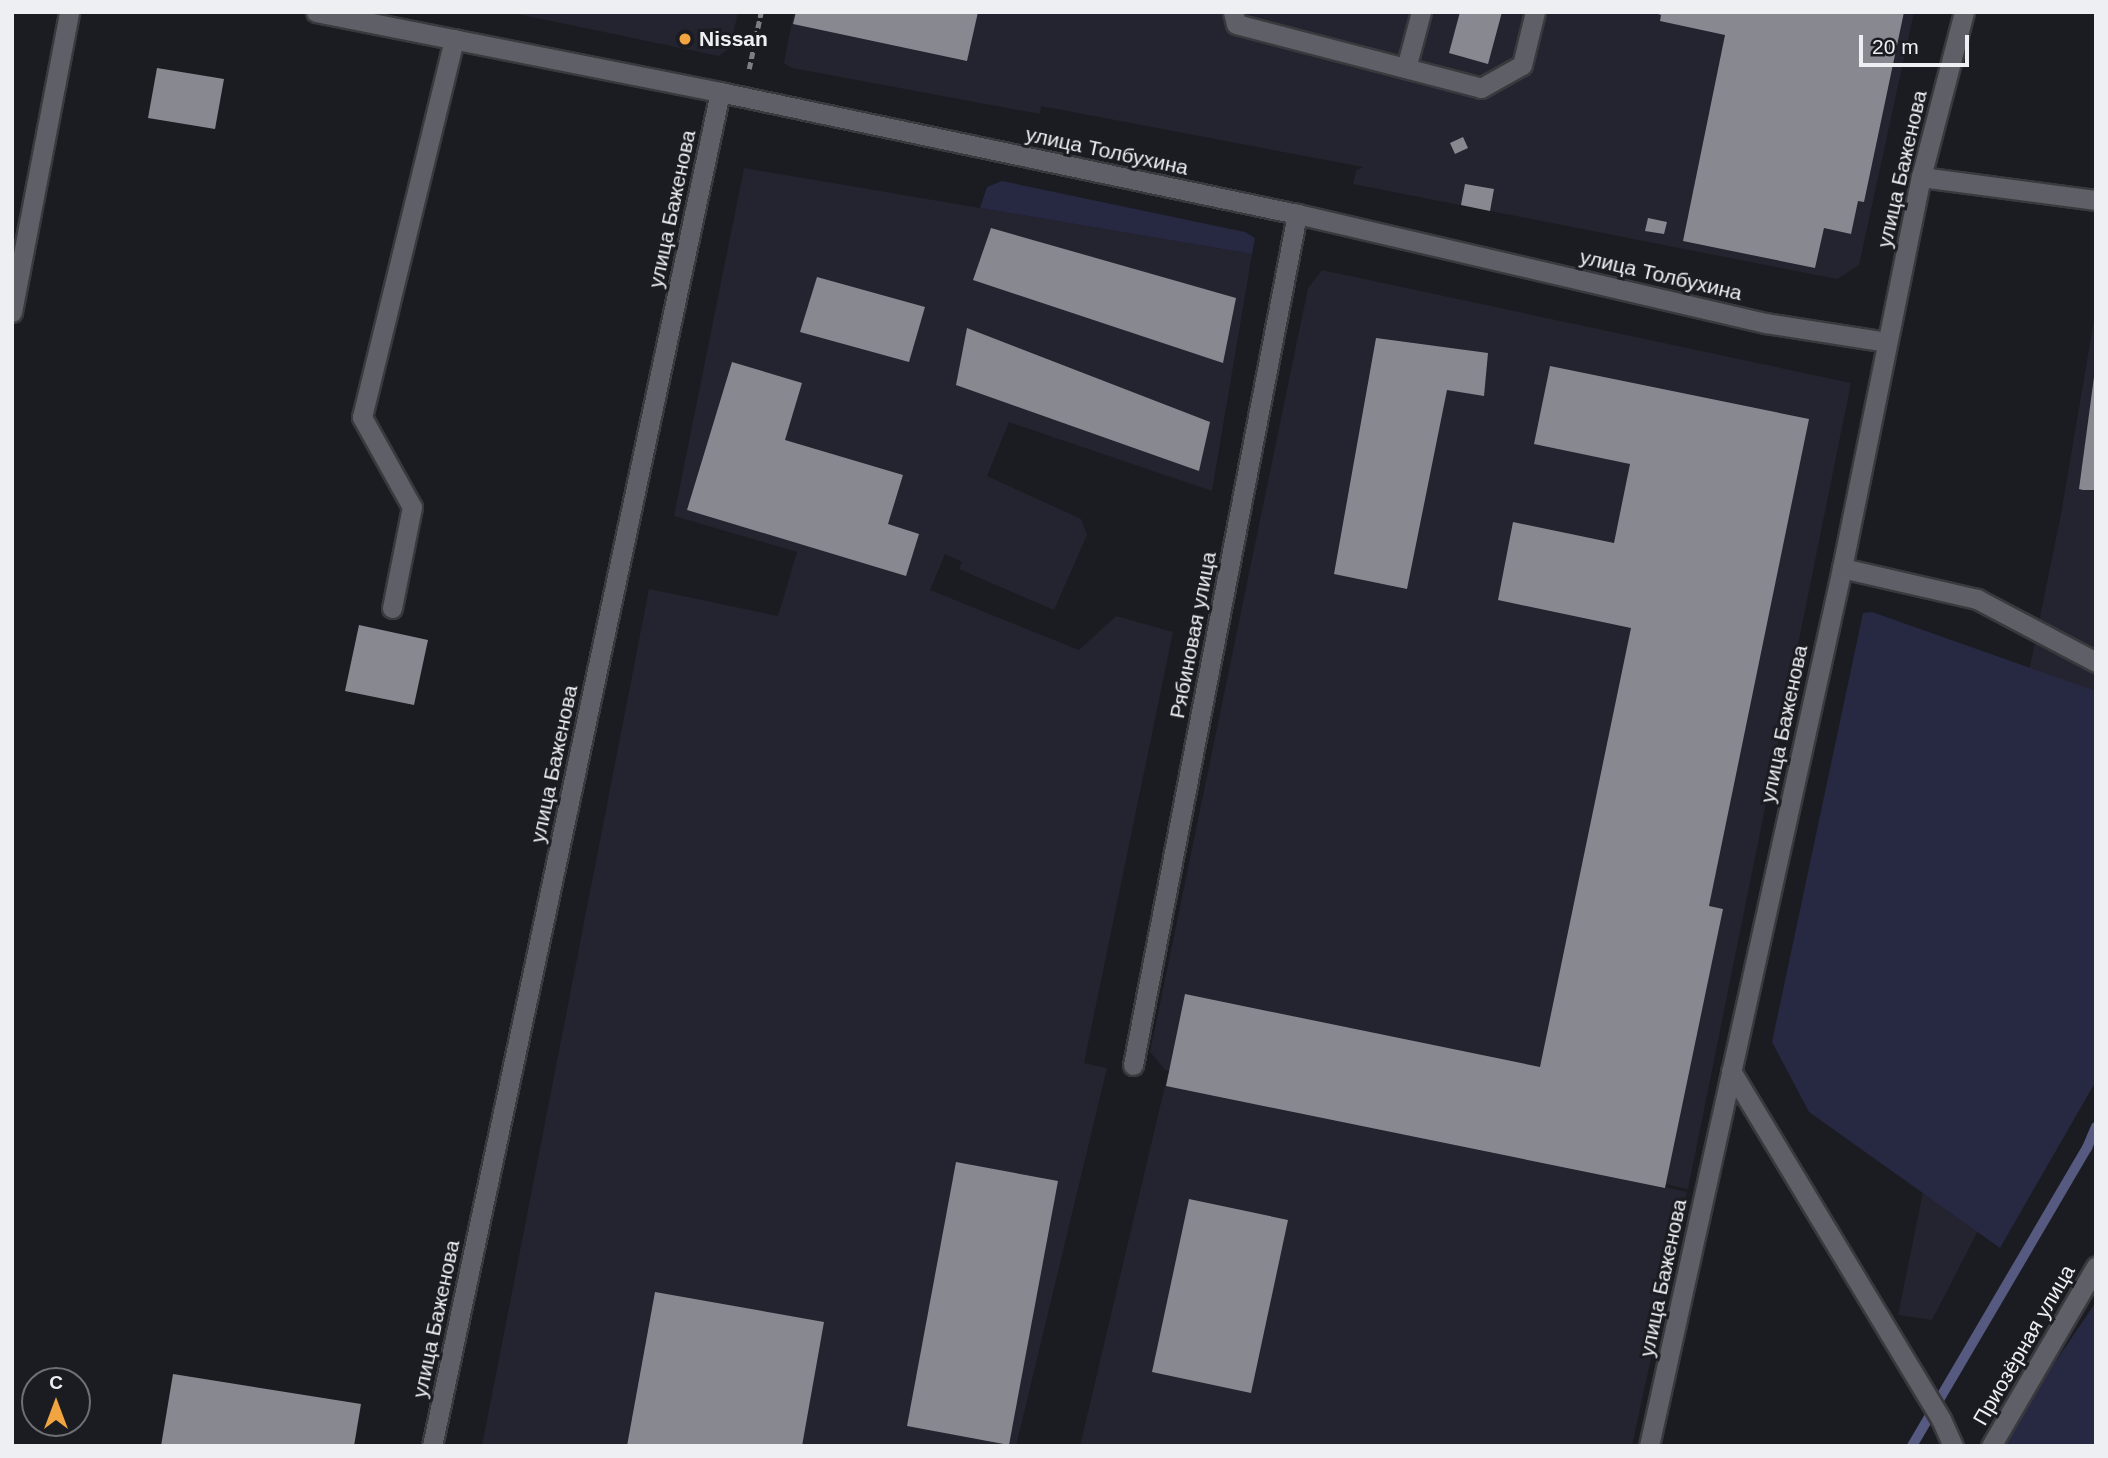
<!DOCTYPE html>
<html>
<head>
<meta charset="utf-8">
<style>
  body { margin:0 }
  #map { position:relative; width:2108px; height:1458px; overflow:hidden; background:#1b1c21; font-family:Helvetica,sans-serif }
  div>[style] { position:absolute }
  .built>* { inset:0; background:#23242f }
  .green>* { inset:0; background:#272841 }
  .stream>* { height:10px; margin:-5px; padding:0 5px; transform-origin:5px; border-radius:5px; background:#565980 }
  .building>* { inset:0; background:#888990 }
  .path>* { height:4.5px; margin-top:-2.25px; transform-origin:0; background:repeating-linear-gradient(90deg,#7d7e83 0 7px,transparent 0 10.5px) }
  .roads { filter:drop-shadow(2px 0 #39393e) drop-shadow(-2px 0 #39393e) drop-shadow(0 2px #39393e) drop-shadow(0 -2px #39393e) }
  .service>* { height:19px; margin:-9.5px; padding:0 9.5px; transform-origin:9.5px; border-radius:9.5px; background:#5f6067 }
  .minor>* { height:19px; margin:-9.5px; padding:0 9.5px; transform-origin:9.5px; border-radius:9.5px; background:#5f6067 }
  .dots>* { width:19px; height:19px; translate:-50% -50%; box-sizing:border-box; border:4px solid #1b1c21; border-radius:50% }
  span { translate:-50% -50%; white-space:nowrap; text-align:center; line-height:1.15; -webkit-text-stroke:6px #1b1c21; paint-order:stroke }
  .poi-label { font-size:21px; color:#eeeff3; font-weight:700 }
  .left { translate:0 -50%; text-align:left }
  .street-label { font-size:21px; color:#eeeff3 }
  .frame { position:absolute; inset:0; border:14px solid #eeeff3; pointer-events:none }
  .north { position:absolute; left:21px; top:1367px; width:70px; height:70px; box-sizing:border-box; background:#1b1c21; border:2px solid #6f7075; border-radius:50%; rotate:0deg; font-size:19px; font-weight:700; line-height:28px; text-align:center; color:#eeeff3 }
  .north::after { content:''; display:block; margin:auto; width:24px; height:32px; background:#f1a540; clip-path:polygon(50% 0,100% 100%,50% 72%,0 100%) }
  .scale { position:absolute; left:1859px; top:35px; width:110px; height:32px; box-sizing:border-box; border:4px solid #eeeff3; border-top:0; padding-left:9px; font-size:21px; line-height:24px; white-space:nowrap; color:#eeeff3; -webkit-text-stroke:5px #1b1c21; paint-order:stroke }
</style>
</head>
<body>
<div id="map">
  <div class="built">
    <div style="clip-path:polygon(508px 12px,738px 12px,730px 48px,719px 56px)"></div>
    <div style="clip-path:polygon(794px 12px,1914px 12px,1859px 265px,1837px 279px,1353px 184px,1356px 171px,1363px 167px,1041px 106px,1040px 114px,792px 68px,784px 63px)"></div>
    <div style="clip-path:polygon(744px 168px,1252px 254px,1212px 491px,1009px 422px,987px 476px,1081px 519px,1087px 535px,1054px 610px,959px 569px,962px 562px,945px 554px,930px 590px,1079px 650px,1116px 616px,1173px 632px,1084px 1063px,1107px 1068px,1016px 1446px,482px 1446px,649px 589px,778px 616px,797px 552px,674px 516px)"></div>
    <div style="clip-path:polygon(1322px 270px,1851px 383px,1688px 1189px,1165px 1070px,1150px 1052px,1308px 288px)"></div>
    <div style="clip-path:polygon(2096px 308px,2096px 1015px,2074px 1044px,1932px 1320px,1898px 1315px,2061px 514px)"></div>
    <div style="clip-path:polygon(1168px 1073px,1687px 1192px,1632px 1446px,1080px 1446px)"></div>
  </div>
  <div class="green">
    <div style="clip-path:polygon(1002px 181px,1245px 232px,1255px 238px,1252px 254px,980px 208px,987px 187px)"></div>
    <div style="clip-path:polygon(1872px 612px,2096px 691px,2096px 1081px,2000px 1248px,1809px 1112px,1772px 1042px,1863px 613px)"></div>
    <div style="clip-path:polygon(2096px 1302px,2096px 1446px,1998px 1446px)"></div>
  </div>
  <div class="stream">
    <div style="left:1912px;top:1446px;width:346px;rotate:-59.6deg"></div>
    <div style="left:2087px;top:1148px;width:23px;rotate:-67deg"></div>
  </div>
  <div class="building">
    <div style="clip-path:polygon(796px 12px,978px 12px,967px 61px,793px 24px)"></div>
    <div style="clip-path:polygon(1460px 12px,1502px 12px,1488px 64px,1449px 53px)"></div>
    <div style="clip-path:polygon(1652px 12px,1904px 12px,1864px 202px,1858px 201px,1851px 234px,1824px 228px,1815px 268px,1683px 241px,1725px 35px,1660px 21px,1661px 15px)"></div>
    <div style="clip-path:polygon(157px 68px,224px 79px,215px 129px,148px 118px)"></div>
    <div style="clip-path:polygon(1463px 137px,1468px 148px,1455px 154px,1450px 143px)"></div>
    <div style="clip-path:polygon(1465px 184px,1494px 189px,1490px 211px,1461px 205px)"></div>
    <div style="clip-path:polygon(1648px 218px,1667px 222px,1664px 234px,1645px 231px)"></div>
    <div style="clip-path:polygon(991px 228px,1236px 298px,1223px 363px,973px 280px)"></div>
    <div style="clip-path:polygon(817px 277px,925px 307px,909px 362px,800px 332px)"></div>
    <div style="clip-path:polygon(967px 328px,1210px 422px,1199px 471px,956px 385px)"></div>
    <div style="clip-path:polygon(1376px 338px,1488px 353px,1484px 396px,1447px 390px,1407px 589px,1334px 574px)"></div>
    <div style="clip-path:polygon(732px 362px,802px 383px,785px 440px,903px 475px,888px 524px,919px 534px,906px 576px,687px 510px)"></div>
    <div style="clip-path:polygon(1550px 366px,1809px 419px,1709px 906px,1723px 909px,1665px 1188px,1166px 1086px,1185px 994px,1540px 1067px,1631px 628px,1498px 600px,1513px 522px,1614px 543px,1630px 464px,1534px 444px)"></div>
    <div style="clip-path:polygon(2094px 377px,2096px 490px,2083px 490px,2079px 489px)"></div>
    <div style="clip-path:polygon(359px 625px,428px 640px,414px 705px,345px 691px)"></div>
    <div style="clip-path:polygon(956px 1162px,1058px 1181px,1009px 1445px,907px 1426px)"></div>
    <div style="clip-path:polygon(1189px 1199px,1288px 1220px,1251px 1393px,1152px 1372px)"></div>
    <div style="clip-path:polygon(655px 1292px,824px 1322px,802px 1446px,627px 1446px)"></div>
    <div style="clip-path:polygon(173px 1374px,361px 1404px,354px 1446px,161px 1446px)"></div>
  </div>
  <div class="path">
    <div style="left:749px;top:69px;width:58px;rotate:-78.1deg"></div>
  </div>
  <div class="roads">
    <div class="service">
      <div style="left:1233px;top:12px;width:12px;rotate:76deg"></div>
      <div style="left:1236px;top:24px;width:253px;rotate:14.6deg"></div>
      <div style="left:1481px;top:88px;width:47px;rotate:-29.3deg"></div>
      <div style="left:1522px;top:65px;width:55px;rotate:-76.2deg"></div>
      <div style="left:1406px;top:68px;width:58px;rotate:-75deg"></div>
      <div style="left:1921px;top:177px;width:177px;rotate:7.5deg"></div>
      <div style="left:1842px;top:568px;width:139px;rotate:12.9deg"></div>
      <div style="left:1977px;top:599px;width:135px;rotate:27.9deg"></div>
      <div style="left:392px;top:608px;width:103px;rotate:-78.8deg"></div>
      <div style="left:412px;top:507px;width:103px;rotate:-119.1deg"></div>
      <div style="left:362px;top:417px;width:389px;rotate:-76.3deg"></div>
    </div>
    <div class="minor">
      <div style="left:316px;top:12px;width:412px;rotate:11.2deg"></div>
      <div style="left:720px;top:92px;width:590px;rotate:11.94deg"></div>
      <div style="left:1297px;top:214px;width:481px;rotate:13.1deg"></div>
      <div style="left:1766px;top:323px;width:122px;rotate:8.9deg"></div>
      <div style="left:12px;top:312px;width:305px;rotate:-79.2deg"></div>
      <div style="left:1133px;top:1065px;width:867px;rotate:-79.09deg"></div>
      <div style="left:1731px;top:1071px;width:406px;rotate:58.9deg"></div>
      <div style="left:1941px;top:1419px;width:30px;rotate:66deg"></div>
      <div style="left:432px;top:1446px;width:1384px;rotate:-77.99deg"></div>
      <div style="left:1649px;top:1446px;width:899px;rotate:-77.6deg"></div>
      <div style="left:1842px;top:568px;width:399px;rotate:-78.6deg"></div>
      <div style="left:1921px;top:177px;width:171px;rotate:-75.4deg"></div>
      <div style="left:1991px;top:1446px;width:208px;rotate:-59.7deg"></div>
    </div>
  </div>
  <div class="dots">
    <div style="left:685px;top:39px;background:#f1a540"></div>
  </div>
  <div class="poi-label">
    <span class="left" style="left:699px;top:39px">Nissan</span>
  </div>
  <div class="street-label">
    <span style="left:1107px;top:151px;rotate:12deg">улица Толбухина</span>
    <span style="left:1902px;top:169px;rotate:-77deg">улица Баженова</span>
    <span style="left:672px;top:209px;rotate:-78deg">улица Баженова</span>
    <span style="left:1661px;top:275px;rotate:13deg">улица Толбухина</span>
    <span style="left:1193px;top:635px;rotate:-79deg">Рябиновая улица</span>
    <span style="left:1784px;top:724px;rotate:-78deg">улица Баженова</span>
    <span style="left:554px;top:764px;rotate:-78deg">улица Баженова</span>
    <span style="left:1663px;top:1278px;rotate:-78deg">улица Баженова</span>
    <span style="left:436px;top:1319px;rotate:-78deg">улица Баженова</span>
    <span style="left:2024px;top:1345px;rotate:-60deg">Приозёрная улица</span>
  </div>
  <div class="frame"></div>
  <div class="north">С</div>
  <div class="scale">20 m</div>
</div>
</body>
</html>
